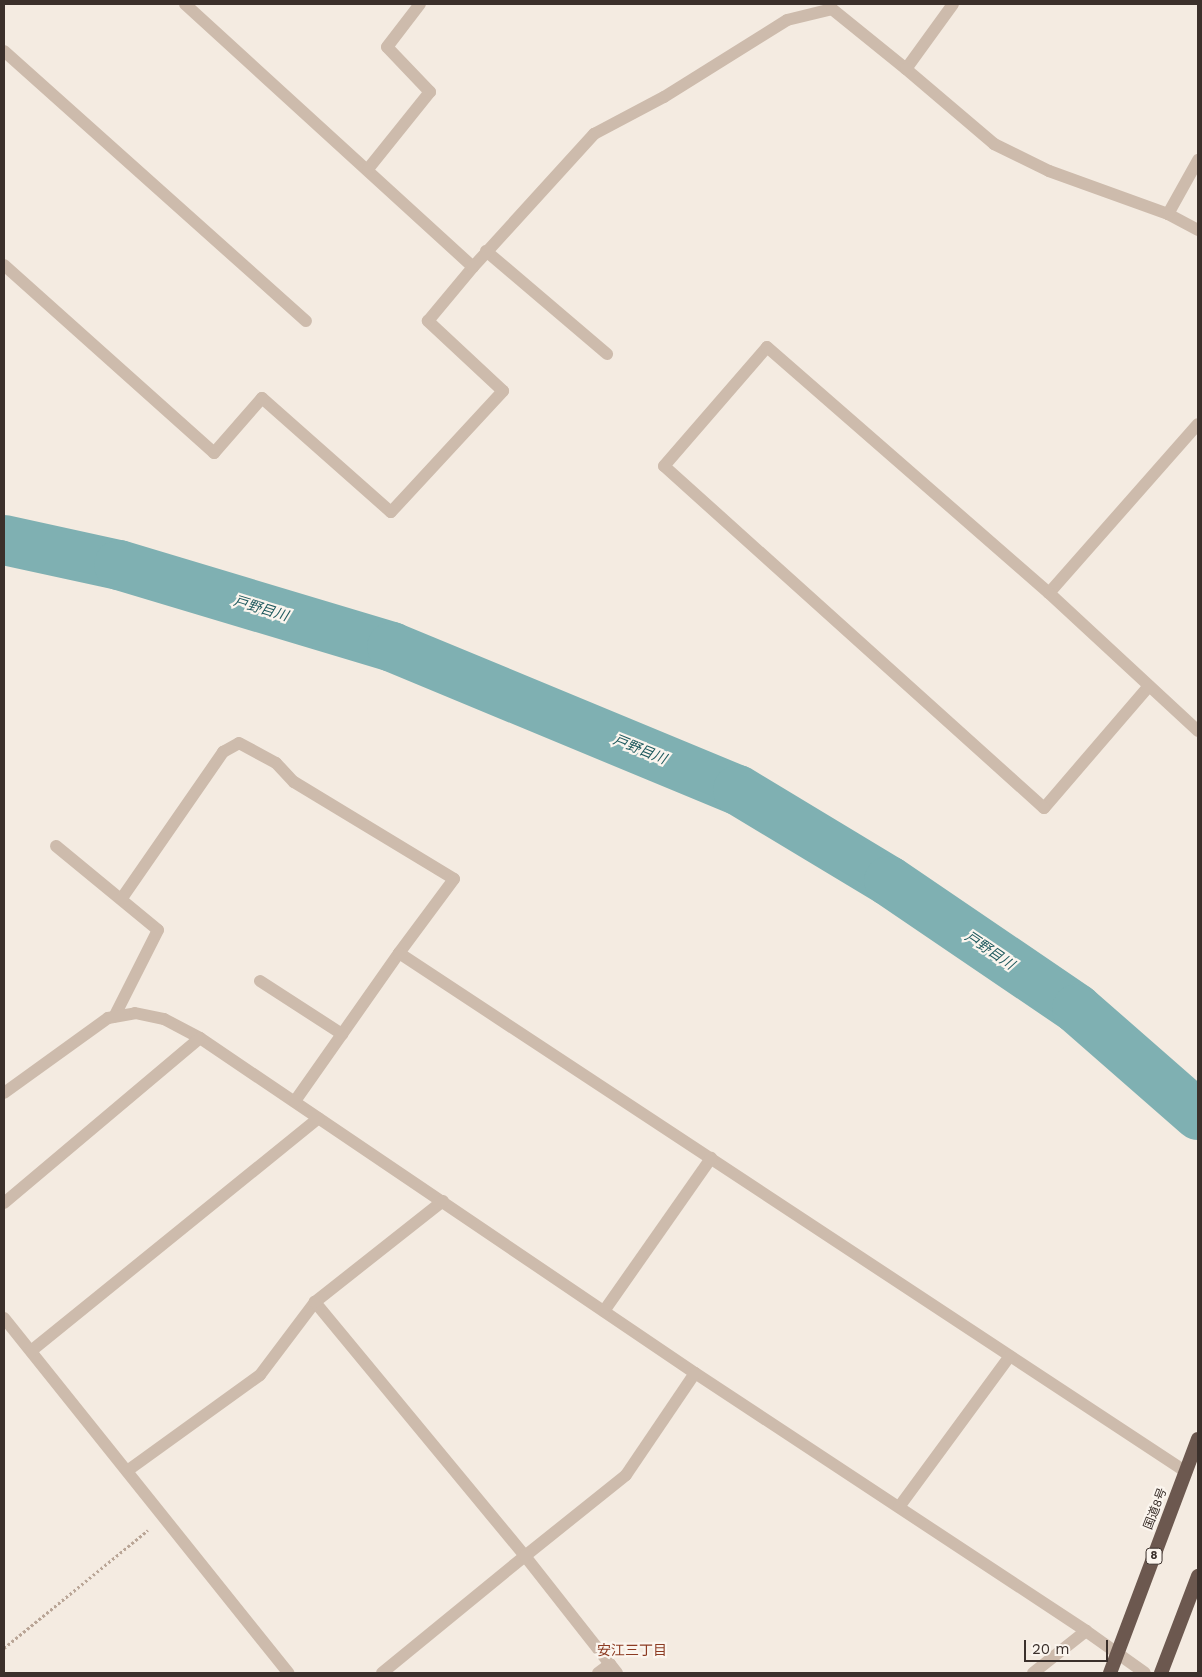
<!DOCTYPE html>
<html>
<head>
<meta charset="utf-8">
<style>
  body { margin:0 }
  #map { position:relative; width:1202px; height:1677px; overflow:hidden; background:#f4ebe1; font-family:"Work Sans","Noto Sans JP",sans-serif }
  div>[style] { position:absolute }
  .river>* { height:50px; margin:-25px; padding:0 25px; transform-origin:25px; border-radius:25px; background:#7fb0b2 }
  .path>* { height:3px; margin-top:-1.5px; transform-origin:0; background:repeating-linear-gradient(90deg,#b9a596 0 2.5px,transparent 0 5px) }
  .service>* { height:12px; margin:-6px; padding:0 6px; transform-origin:6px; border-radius:6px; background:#cdbbac }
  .minor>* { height:12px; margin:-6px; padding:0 6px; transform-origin:6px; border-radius:6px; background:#cdbbac }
  .trunk>* { height:14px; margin:-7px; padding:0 7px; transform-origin:7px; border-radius:7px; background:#6c584f }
  span { translate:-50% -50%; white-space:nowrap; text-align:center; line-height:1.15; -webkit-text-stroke:4.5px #fbf5ee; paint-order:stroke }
  .shield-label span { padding:1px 4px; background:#fbf5ee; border:1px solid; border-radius:4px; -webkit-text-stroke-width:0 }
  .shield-label { font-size:11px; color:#3b302b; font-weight:700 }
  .street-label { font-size:12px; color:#3b302b }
  .water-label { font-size:14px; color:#1f5a5e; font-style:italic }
  .neighbourhood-label { font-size:14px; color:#8c3b22 }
  .frame { position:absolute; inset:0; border:5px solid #3b302b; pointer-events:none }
  .scale { position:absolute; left:1024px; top:1640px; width:84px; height:22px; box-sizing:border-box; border:2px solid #3b302b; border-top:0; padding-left:6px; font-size:15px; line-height:18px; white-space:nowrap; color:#3b302b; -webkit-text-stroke:4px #fbf5ee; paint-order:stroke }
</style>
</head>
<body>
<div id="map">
  <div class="river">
    <div style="left:4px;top:540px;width:118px;rotate:12.3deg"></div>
    <div style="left:119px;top:565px;width:285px;rotate:16.7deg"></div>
    <div style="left:392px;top:647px;width:374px;rotate:22.5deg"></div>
    <div style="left:738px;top:790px;width:176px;rotate:31.1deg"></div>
    <div style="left:889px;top:881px;width:227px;rotate:34.2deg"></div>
    <div style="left:1077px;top:1009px;width:161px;rotate:41.2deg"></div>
  </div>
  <div class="path">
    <div style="left:4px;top:1648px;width:186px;rotate:-39.3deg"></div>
  </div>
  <div class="service">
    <div style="left:4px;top:51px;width:405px;rotate:41.8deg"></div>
    <div style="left:486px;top:251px;width:159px;rotate:40.4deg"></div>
    <div style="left:4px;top:265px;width:282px;rotate:41.8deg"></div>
    <div style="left:214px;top:453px;width:73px;rotate:-48.9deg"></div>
    <div style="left:262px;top:398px;width:172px;rotate:41.5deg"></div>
    <div style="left:391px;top:512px;width:165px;rotate:-47.2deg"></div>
    <div style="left:503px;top:391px;width:103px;rotate:-137deg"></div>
    <div style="left:428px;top:321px;width:70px;rotate:-50.2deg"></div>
  </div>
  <div class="minor">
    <div style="left:185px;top:4px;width:390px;rotate:42.4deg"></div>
    <div style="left:473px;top:267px;width:180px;rotate:-47.7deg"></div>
    <div style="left:594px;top:134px;width:79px;rotate:-27.9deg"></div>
    <div style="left:664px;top:97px;width:145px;rotate:-32deg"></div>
    <div style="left:787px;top:20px;width:46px;rotate:-13.7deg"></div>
    <div style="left:832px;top:9px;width:95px;rotate:39deg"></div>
    <div style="left:906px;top:69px;width:80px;rotate:-54.1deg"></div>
    <div style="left:906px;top:69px;width:116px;rotate:40.4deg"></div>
    <div style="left:994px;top:144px;width:61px;rotate:26.1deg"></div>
    <div style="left:1049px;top:171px;width:127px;rotate:19.9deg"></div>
    <div style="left:1168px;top:214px;width:34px;rotate:28deg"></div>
    <div style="left:368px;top:169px;width:99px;rotate:-51.2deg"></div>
    <div style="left:430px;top:92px;width:62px;rotate:-133.7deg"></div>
    <div style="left:387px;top:47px;width:54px;rotate:-52.5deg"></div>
    <div style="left:1168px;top:214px;width:62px;rotate:-60.9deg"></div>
    <div style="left:1049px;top:593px;width:225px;rotate:-48.6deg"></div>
    <div style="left:1149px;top:686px;width:161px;rotate:130.7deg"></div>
    <div style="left:1044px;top:808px;width:511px;rotate:-138.01deg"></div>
    <div style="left:664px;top:466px;width:157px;rotate:-49.1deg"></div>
    <div style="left:767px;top:347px;width:374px;rotate:41.1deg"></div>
    <div style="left:1049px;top:593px;width:203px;rotate:42.8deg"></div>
    <div style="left:56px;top:846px;width:132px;rotate:39.5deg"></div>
    <div style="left:158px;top:930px;width:97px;rotate:116.8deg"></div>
    <div style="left:122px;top:898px;width:178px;rotate:-55.3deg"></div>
    <div style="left:223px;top:752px;width:18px;rotate:-29deg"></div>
    <div style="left:239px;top:743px;width:42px;rotate:28.4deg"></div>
    <div style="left:276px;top:763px;width:26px;rotate:47deg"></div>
    <div style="left:294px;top:782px;width:187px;rotate:31.2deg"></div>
    <div style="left:454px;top:879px;width:92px;rotate:126.6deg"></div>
    <div style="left:260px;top:981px;width:98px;rotate:32.9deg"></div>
    <div style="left:4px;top:1093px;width:128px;rotate:-35.8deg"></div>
    <div style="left:108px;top:1018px;width:27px;rotate:-10deg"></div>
    <div style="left:135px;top:1013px;width:30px;rotate:12deg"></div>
    <div style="left:164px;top:1019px;width:41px;rotate:27.8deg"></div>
    <div style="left:200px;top:1038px;width:598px;rotate:34.09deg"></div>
    <div style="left:695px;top:1373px;width:468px;rotate:33.4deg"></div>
    <div style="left:295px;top:1101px;width:181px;rotate:-54.9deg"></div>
    <div style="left:399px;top:953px;width:943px;rotate:33.4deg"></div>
    <div style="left:4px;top:1203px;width:256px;rotate:-40.1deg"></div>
    <div style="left:604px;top:1311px;width:187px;rotate:-55deg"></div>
    <div style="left:4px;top:1318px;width:455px;rotate:51.3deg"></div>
    <div style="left:31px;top:1351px;width:370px;rotate:-39deg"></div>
    <div style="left:127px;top:1471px;width:164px;rotate:-35.8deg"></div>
    <div style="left:260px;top:1375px;width:91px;rotate:-53deg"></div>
    <div style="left:899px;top:1507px;width:187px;rotate:-53.7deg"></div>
    <div style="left:382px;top:1673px;width:185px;rotate:-39.3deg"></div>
    <div style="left:525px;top:1556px;width:330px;rotate:-129.6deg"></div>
    <div style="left:315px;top:1302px;width:163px;rotate:-38.3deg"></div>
    <div style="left:598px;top:1673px;width:15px;rotate:-37deg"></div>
    <div style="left:617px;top:1673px;width:149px;rotate:-128.2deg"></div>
    <div style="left:525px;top:1556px;width:129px;rotate:-38.7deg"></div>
    <div style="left:626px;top:1475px;width:123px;rotate:-55.9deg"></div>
    <div style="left:1033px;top:1673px;width:68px;rotate:-38.4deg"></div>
    <div style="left:1086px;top:1631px;width:72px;rotate:35.4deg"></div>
  </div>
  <div class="trunk">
    <div style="left:1110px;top:1673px;width:250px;rotate:-69.4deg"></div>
    <div style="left:1161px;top:1673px;width:104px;rotate:-69.1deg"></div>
  </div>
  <div class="shield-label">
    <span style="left:1154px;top:1556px">8</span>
  </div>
  <div class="street-label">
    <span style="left:1156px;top:1509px;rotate:-69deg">国道8号</span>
  </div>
  <div class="water-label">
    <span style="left:261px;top:608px;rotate:17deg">戸野目川</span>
    <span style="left:640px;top:749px;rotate:22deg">戸野目川</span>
    <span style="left:990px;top:950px;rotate:34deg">戸野目川</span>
  </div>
  <div class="neighbourhood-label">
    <span style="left:632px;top:1650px">安江三丁目</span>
  </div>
  <div class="frame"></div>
  <div class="scale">20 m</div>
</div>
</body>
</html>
